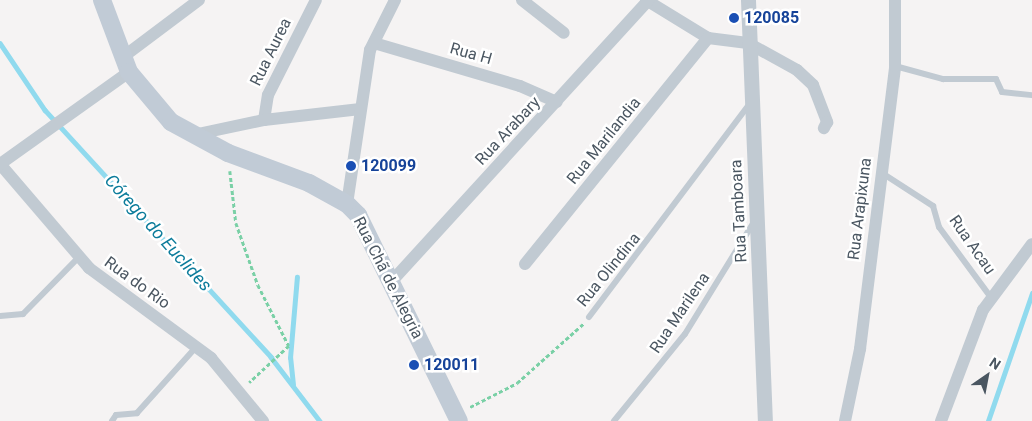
<!DOCTYPE html>
<html>
<head>
<meta charset="utf-8">
<style>
  body { margin:0 }
  #map { position:relative; width:1032px; height:421px; overflow:hidden; background:#f5f3f3; font-family:Roboto,sans-serif }
  div>[style] { position:absolute }
  .stream>* { height:4.5px; margin:-2.25px; padding:0 2.25px; transform-origin:2.25px; border-radius:2.25px; background:#90daee }
  .path>* { height:2.5px; margin-top:-1.25px; transform-origin:0; background:repeating-linear-gradient(90deg,#7ad0a6 0 4px,transparent 0 6.5px) }
  .service>* { height:6px; margin:-3px; padding:0 3px; transform-origin:3px; border-radius:3px; background:#c1cad2 }
  .minor>* { height:12px; margin:-6px; padding:0 6px; transform-origin:6px; border-radius:6px; background:#c1cad2 }
  .tertiary>* { height:15px; margin:-7.5px; padding:0 7.5px; transform-origin:7.5px; border-radius:7.5px; background:#c1cad2 }
  .secondary>* { height:18px; margin:-9px; padding:0 9px; transform-origin:9px; border-radius:9px; background:#c1cbd6 }
  .dots>* { width:14px; height:14px; translate:-50% -50%; box-sizing:border-box; border:2px solid #fff; border-radius:50% }
  span { translate:-50% -50%; white-space:nowrap; text-align:center; line-height:1.15; -webkit-text-stroke:5px #fff; paint-order:stroke }
  .transit-label { font-size:16px; color:#164399; font-weight:700 }
  .left { translate:0 -50%; text-align:left }
  .street-label { font-size:16px; color:#4a5661 }
  .water-label { font-size:18px; color:#0c7c9b; font-style:italic }
  .north { position:absolute; left:962px; top:351px; width:50px; height:50px; -webkit-text-stroke:4px #fff; paint-order:stroke; rotate:33deg; font-size:14px; font-weight:700; line-height:20px; text-align:center; color:#4a5661 }
  .north::after { content:''; display:block; margin:auto; width:18px; height:22px; background:#4a5661; clip-path:polygon(50% 0,100% 100%,50% 72%,0 100%) }
</style>
</head>
<body>
<div id="map">
  <div class="stream">
    <div style="left:0;top:43px;width:81px;rotate:56.1deg"></div>
    <div style="left:45px;top:110px;width:335px;rotate:47.5deg"></div>
    <div style="left:271px;top:357px;width:81px;rotate:52.6deg"></div>
    <div style="left:293px;top:385px;width:27px;rotate:-96deg"></div>
    <div style="left:290px;top:358px;width:81px;rotate:-85.1deg"></div>
    <div style="left:988px;top:421px;width:135px;rotate:-71deg"></div>
  </div>
  <div class="path">
    <div style="left:230px;top:171px;width:52px;rotate:83.4deg"></div>
    <div style="left:236px;top:223px;width:66px;rotate:70.5deg"></div>
    <div style="left:258px;top:285px;width:68px;rotate:63.1deg"></div>
    <div style="left:289px;top:346px;width:54px;rotate:137.2deg"></div>
    <div style="left:470px;top:407px;width:53px;rotate:-27.1deg"></div>
    <div style="left:517px;top:383px;width:89px;rotate:-41.8deg"></div>
  </div>
  <div class="service">
    <div style="left:895px;top:66px;width:50px;rotate:15.2deg"></div>
    <div style="left:943px;top:79px;width:53px"></div>
    <div style="left:996px;top:79px;width:14px;rotate:65deg"></div>
    <div style="left:1002px;top:92px;width:30px;rotate:6deg"></div>
    <div style="left:882px;top:173px;width:61px;rotate:32.9deg"></div>
    <div style="left:933px;top:206px;width:22px;rotate:74deg"></div>
    <div style="left:939px;top:227px;width:89px;rotate:53.6deg"></div>
    <div style="left:0;top:316px;width:23px;rotate:-5deg"></div>
    <div style="left:23px;top:314px;width:80px;rotate:-45.5deg"></div>
    <div style="left:589px;top:317px;width:266px;rotate:-53deg"></div>
    <div style="left:112px;top:421px;width:7px;rotate:-56deg"></div>
    <div style="left:116px;top:415px;width:21px;rotate:-5deg"></div>
    <div style="left:137px;top:413px;width:89px;rotate:-48.2deg"></div>
    <div style="left:614px;top:421px;width:112px;rotate:-50.8deg"></div>
    <div style="left:685px;top:334px;width:132px;rotate:-58.4deg"></div>
  </div>
  <div class="minor">
    <div style="left:522px;top:0;width:53px;rotate:38.2deg"></div>
    <div style="left:646px;top:0;width:73px;rotate:31.5deg"></div>
    <div style="left:708px;top:38px;width:40px;rotate:7.1deg"></div>
    <div style="left:748px;top:43px;width:56px;rotate:28.9deg"></div>
    <div style="left:797px;top:70px;width:22px;rotate:43deg"></div>
    <div style="left:813px;top:85px;width:40px;rotate:69deg"></div>
    <div style="left:827px;top:122px;width:7px;rotate:117deg"></div>
    <div style="left:374px;top:43px;width:152px;rotate:16.4deg"></div>
    <div style="left:520px;top:86px;width:40px;rotate:23.4deg"></div>
    <div style="left:123px;top:57px;width:95px;rotate:-36.9deg"></div>
    <div style="left:264px;top:120px;width:25px;rotate:-81deg"></div>
    <div style="left:268px;top:95px;width:106px;rotate:-63.2deg"></div>
    <div style="left:193px;top:135px;width:73px;rotate:-11.9deg"></div>
    <div style="left:264px;top:120px;width:97px;rotate:-6.5deg"></div>
    <div style="left:0;top:164px;width:137px;rotate:49.4deg"></div>
    <div style="left:89px;top:268px;width:152px;rotate:36.4deg"></div>
    <div style="left:211px;top:358px;width:82px;rotate:50.5deg"></div>
    <div style="left:0;top:164px;width:158px;rotate:-35.5deg"></div>
    <div style="left:347px;top:204px;width:156px;rotate:-81.5deg"></div>
    <div style="left:370px;top:50px;width:56px;rotate:-63.4deg"></div>
    <div style="left:525px;top:264px;width:291px;rotate:-51deg"></div>
    <div style="left:392px;top:281px;width:381px;rotate:-47.6deg"></div>
    <div style="left:845px;top:421px;width:74px;rotate:-78.2deg"></div>
    <div style="left:860px;top:349px;width:285px;rotate:-82.9deg"></div>
    <div style="left:895px;top:66px;width:66px;rotate:-90deg"></div>
    <div style="left:941px;top:421px;width:119px;rotate:-69.3deg"></div>
    <div style="left:983px;top:310px;width:82px;rotate:-53.4deg"></div>
  </div>
  <div class="tertiary">
    <div style="left:748px;top:0;width:421px;rotate:87.7deg"></div>
  </div>
  <div class="secondary">
    <div style="left:102px;top:0;width:77px;rotate:69.4deg"></div>
    <div style="left:129px;top:72px;width:65px;rotate:50deg"></div>
    <div style="left:171px;top:122px;width:65px;rotate:28.5deg"></div>
    <div style="left:228px;top:153px;width:86px;rotate:20.3deg"></div>
    <div style="left:309px;top:183px;width:43px;rotate:28.9deg"></div>
    <div style="left:347px;top:204px;width:16px;rotate:45deg"></div>
    <div style="left:358px;top:215px;width:229px;rotate:63.9deg"></div>
  </div>
  <div class="dots">
    <div style="left:734px;top:18px;background:#1a4fb4"></div>
    <div style="left:351px;top:166px;background:#1a4fb4"></div>
    <div style="left:414px;top:365px;background:#1a4fb4"></div>
  </div>
  <div class="transit-label">
    <span class="left" style="left:744px;top:18px">120085</span>
    <span class="left" style="left:361px;top:166px">120099</span>
    <span class="left" style="left:424px;top:365px">120011</span>
  </div>
  <div class="street-label">
    <span style="left:271px;top:52px;rotate:-64deg">Rua Aurea</span>
    <span style="left:471px;top:54px;rotate:16deg">Rua H</span>
    <span style="left:508px;top:131px;rotate:-47deg">Rua Arabary</span>
    <span style="left:604px;top:141px;rotate:-51deg">Rua Marilandia</span>
    <span style="left:860px;top:209px;rotate:-83deg">Rua Arapixuna</span>
    <span style="left:739px;top:211px;rotate:-93deg">Rua Tamboara</span>
    <span style="left:972px;top:245px;rotate:55deg">Rua Acau</span>
    <span style="left:609px;top:270px;rotate:-51deg">Rua Olindina</span>
    <span style="left:388px;top:278px;rotate:63deg">Rua Chã de Alegria</span>
    <span style="left:137px;top:283px;rotate:36deg">Rua do Rio</span>
    <span style="left:680px;top:313px;rotate:-56deg">Rua Marilena</span>
  </div>
  <div class="water-label">
    <span style="left:158px;top:233px;rotate:48deg">Córego do Euclides</span>
  </div>
  <div class="north">N</div>
</div>
</body>
</html>
